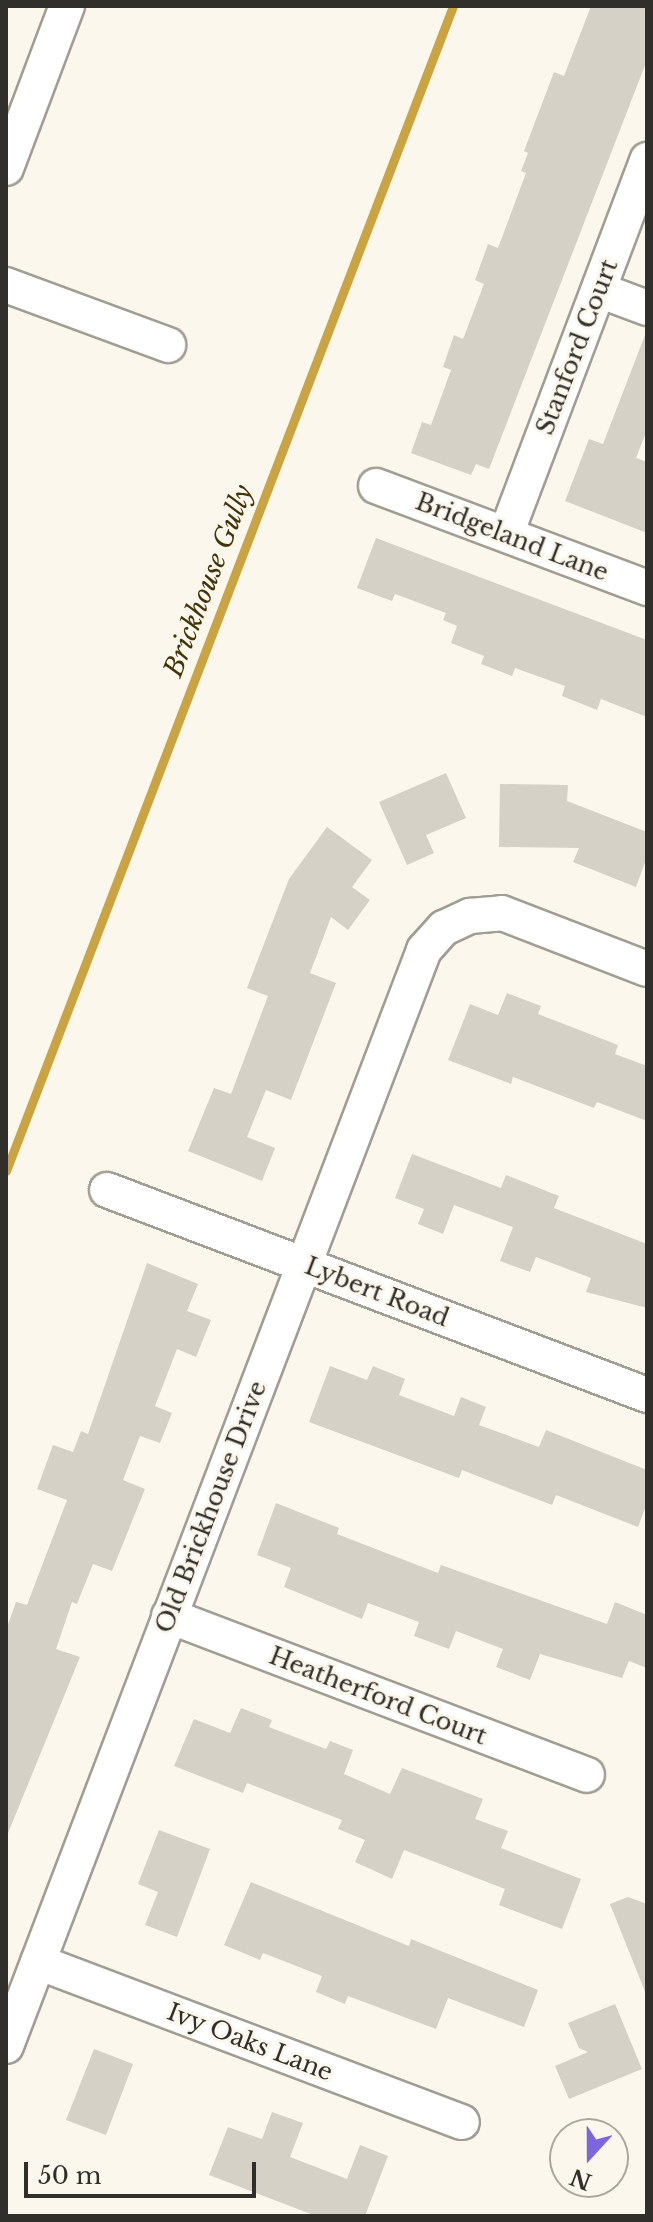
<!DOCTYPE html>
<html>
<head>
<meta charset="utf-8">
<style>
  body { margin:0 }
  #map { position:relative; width:653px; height:2222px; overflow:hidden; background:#fcf7ec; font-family:"Libre Baskerville",serif }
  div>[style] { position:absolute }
  .stream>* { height:9px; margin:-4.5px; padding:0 4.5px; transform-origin:4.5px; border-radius:4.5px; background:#caa442 }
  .building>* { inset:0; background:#d6d1c7 }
  .roads { filter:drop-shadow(2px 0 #a29d93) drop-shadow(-2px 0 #a29d93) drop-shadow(0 2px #a29d93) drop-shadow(0 -2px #a29d93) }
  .minor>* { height:34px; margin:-17px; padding:0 17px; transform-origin:17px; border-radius:17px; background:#fff }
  span { translate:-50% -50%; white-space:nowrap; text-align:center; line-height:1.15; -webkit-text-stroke:6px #fcf7ec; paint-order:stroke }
  .street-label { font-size:24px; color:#312f2b }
  .water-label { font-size:26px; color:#44340a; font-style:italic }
  .frame { position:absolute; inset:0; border:8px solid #312f2b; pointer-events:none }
  .north { position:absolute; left:549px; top:2118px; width:80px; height:80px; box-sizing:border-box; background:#fcf7ec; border:2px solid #aba79f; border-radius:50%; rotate:201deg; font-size:22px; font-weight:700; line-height:32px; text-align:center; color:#312f2b }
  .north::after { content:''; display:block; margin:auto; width:28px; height:36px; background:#7d65e1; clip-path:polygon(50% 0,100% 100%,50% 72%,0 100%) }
  .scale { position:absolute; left:24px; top:2162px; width:232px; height:36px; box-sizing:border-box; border:4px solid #312f2b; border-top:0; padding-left:10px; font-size:24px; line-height:28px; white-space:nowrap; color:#312f2b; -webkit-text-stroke:6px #fcf7ec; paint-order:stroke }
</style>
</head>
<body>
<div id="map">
  <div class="stream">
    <div style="left:6px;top:1171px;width:1248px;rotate:-69.01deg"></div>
  </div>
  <div class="building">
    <div style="clip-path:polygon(591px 6px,647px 6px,647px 60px,489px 469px,476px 464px,471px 475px,411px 453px,422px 422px,431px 425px,451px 370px,443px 367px,454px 335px,463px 339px,484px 284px,475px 280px,488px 244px,498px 248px,526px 173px,521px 171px,528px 153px,524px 151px,554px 72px,564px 76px)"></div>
    <div style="clip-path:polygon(645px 335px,647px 430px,636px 458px,647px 462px,647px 533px,565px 501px,589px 439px,603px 444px)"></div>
    <div style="clip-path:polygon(376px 538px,647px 640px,647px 717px,601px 699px,597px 710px,562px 696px,565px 686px,515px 668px,512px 676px,481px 664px,484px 656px,451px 643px,457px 626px,443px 620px,446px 613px,395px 594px,392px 601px,357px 588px)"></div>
    <div style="clip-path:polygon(446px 773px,466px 818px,426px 835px,434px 853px,407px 865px,379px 802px)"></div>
    <div style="clip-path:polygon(500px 784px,568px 785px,567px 801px,647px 832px,647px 857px,636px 887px,573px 862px,579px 848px,499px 847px)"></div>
    <div style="clip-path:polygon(327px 827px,372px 860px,352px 887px,370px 900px,348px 930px,331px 917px,310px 973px,336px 983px,291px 1100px,266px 1090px,247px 1137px,275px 1148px,262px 1181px,188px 1151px,214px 1088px,231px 1094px,268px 996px,247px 988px,289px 879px)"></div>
    <div style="clip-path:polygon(507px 993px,541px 1006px,538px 1014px,618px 1045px,615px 1054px,647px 1066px,647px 1121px,597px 1102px,594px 1108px,513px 1077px,511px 1084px,448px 1060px,470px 1004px,498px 1015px)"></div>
    <div style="clip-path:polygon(412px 1154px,501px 1188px,506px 1175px,559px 1196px,554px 1208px,647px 1244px,647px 1308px,586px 1292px,591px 1278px,536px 1257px,530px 1272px,500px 1261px,513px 1227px,454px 1205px,443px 1234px,418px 1224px,424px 1209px,395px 1198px)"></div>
    <div style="clip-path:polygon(147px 1263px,198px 1284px,187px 1311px,211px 1320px,196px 1357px,177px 1349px,155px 1406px,172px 1413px,160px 1443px,140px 1436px,123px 1480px,145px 1489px,112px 1571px,93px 1564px,77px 1604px,72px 1602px,56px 1649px,80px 1657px,6px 1838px,6px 1630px,16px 1602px,27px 1605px,67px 1500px,37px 1489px,53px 1445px,73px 1452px,81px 1431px,88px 1434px)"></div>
    <div style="clip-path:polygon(330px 1366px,367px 1380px,373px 1366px,405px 1379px,399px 1395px,454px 1416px,461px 1397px,486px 1407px,479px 1425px,539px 1447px,546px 1430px,647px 1470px,647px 1503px,638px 1527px,556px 1495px,552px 1505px,462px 1470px,459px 1478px,309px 1422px)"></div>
    <div style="clip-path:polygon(276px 1503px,339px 1528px,337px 1534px,438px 1573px,441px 1565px,607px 1624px,615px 1602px,647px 1615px,647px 1668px,629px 1661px,622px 1678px,540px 1654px,530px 1680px,496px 1667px,503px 1649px,456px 1631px,449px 1649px,414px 1636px,419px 1622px,368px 1603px,362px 1619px,284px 1587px,291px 1568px,257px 1555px)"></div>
    <div style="clip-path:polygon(241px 1708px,272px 1720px,269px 1727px,326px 1749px,330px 1741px,353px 1750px,344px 1774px,390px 1794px,402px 1768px,483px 1799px,475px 1819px,508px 1831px,501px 1848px,581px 1879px,562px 1929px,499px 1905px,505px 1889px,404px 1850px,392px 1879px,355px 1862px,365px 1840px,338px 1829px,342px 1820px,247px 1783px,243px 1793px,174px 1766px,194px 1719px,230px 1733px)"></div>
    <div style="clip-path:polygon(159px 1830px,210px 1849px,177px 1937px,145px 1925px,158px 1892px,138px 1884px)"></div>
    <div style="clip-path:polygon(251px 1882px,409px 1946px,411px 1939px,538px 1990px,524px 2027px,448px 1998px,436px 2029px,348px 1996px,345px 2004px,316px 1992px,322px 1976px,263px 1953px,260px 1960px,224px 1945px)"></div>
    <div style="clip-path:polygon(628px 1897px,647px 1904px,646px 1994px,610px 1904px)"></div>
    <div style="clip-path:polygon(615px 2004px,642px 2069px,569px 2099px,555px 2066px,588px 2052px,579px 2048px,568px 2023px)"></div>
    <div style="clip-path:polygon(94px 2049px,133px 2064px,106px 2135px,66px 2120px)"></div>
    <div style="clip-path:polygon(272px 2112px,303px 2123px,290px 2157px,347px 2179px,360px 2145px,388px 2156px,365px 2216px,316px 2216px,209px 2175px,228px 2127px,262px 2139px)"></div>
  </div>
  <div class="roads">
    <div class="minor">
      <div style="left:6px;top:168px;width:173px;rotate:-69.4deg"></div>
      <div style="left:6px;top:285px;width:173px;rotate:20.3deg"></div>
      <div style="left:599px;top:290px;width:51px;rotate:20.6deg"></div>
      <div style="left:376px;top:486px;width:290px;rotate:20.6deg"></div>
      <div style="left:506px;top:534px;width:400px;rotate:-69.3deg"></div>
      <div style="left:107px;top:1190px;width:578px;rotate:20.79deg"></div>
      <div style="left:169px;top:1616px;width:447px;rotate:20.8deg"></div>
      <div style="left:38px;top:1962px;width:453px;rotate:20.7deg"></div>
      <div style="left:6px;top:2046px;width:1173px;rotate:-69.12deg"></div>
      <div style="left:424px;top:950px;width:30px;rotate:-48deg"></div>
      <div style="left:444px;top:928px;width:29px;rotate:-25deg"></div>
      <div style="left:470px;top:916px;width:32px;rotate:-5deg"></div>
      <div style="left:502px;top:913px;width:155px;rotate:21.1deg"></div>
    </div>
  </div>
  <div class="street-label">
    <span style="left:577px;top:347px;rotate:-69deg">Stanford Court</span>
    <span style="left:512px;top:537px;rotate:21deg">Bridgeland Lane</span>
    <span style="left:377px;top:1292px;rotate:21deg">Lybert Road</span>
    <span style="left:211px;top:1507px;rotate:-69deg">Old Brickhouse Drive</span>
    <span style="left:378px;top:1696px;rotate:21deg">Heatherford Court</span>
    <span style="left:250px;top:2042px;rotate:21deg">Ivy Oaks Lane</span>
  </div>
  <div class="water-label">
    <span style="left:209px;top:581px;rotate:-69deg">Brickhouse Gully</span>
  </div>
  <div class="frame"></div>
  <div class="north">N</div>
  <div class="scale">50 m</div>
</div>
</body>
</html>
